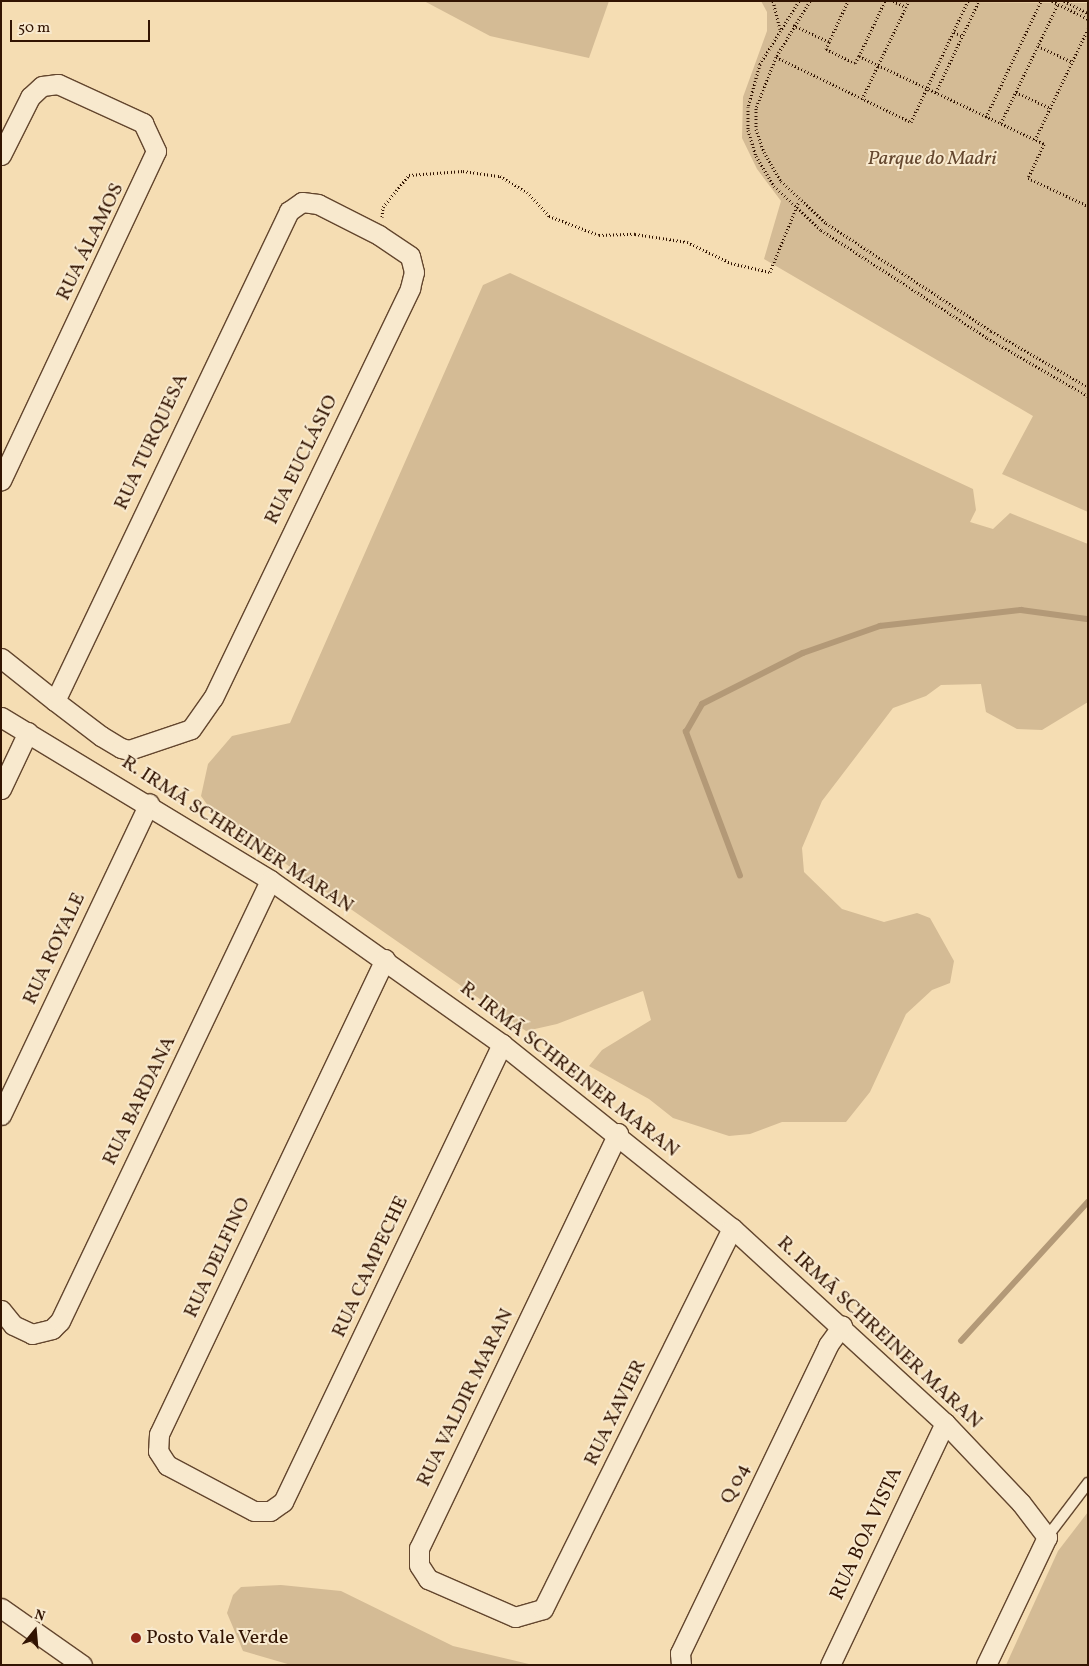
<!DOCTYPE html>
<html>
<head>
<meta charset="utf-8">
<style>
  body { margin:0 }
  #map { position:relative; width:1089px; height:1666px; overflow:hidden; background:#f5ddb3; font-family:Vollkorn,serif }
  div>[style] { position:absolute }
  .green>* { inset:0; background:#d4bb95 }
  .stream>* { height:5.5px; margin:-2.75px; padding:0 2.75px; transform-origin:2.75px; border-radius:2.75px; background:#b39977 }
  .path>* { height:3px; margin-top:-1.5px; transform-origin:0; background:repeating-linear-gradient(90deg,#321402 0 1px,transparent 0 3.5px) }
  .roads { filter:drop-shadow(1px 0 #63462e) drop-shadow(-1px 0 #63462e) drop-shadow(0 1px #63462e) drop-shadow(0 -1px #63462e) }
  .service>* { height:10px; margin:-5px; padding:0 5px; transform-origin:5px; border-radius:5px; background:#f8e9ce }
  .minor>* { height:19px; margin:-9.5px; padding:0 9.5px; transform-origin:9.5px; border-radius:9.5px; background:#f8e9ce }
  .dots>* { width:14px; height:14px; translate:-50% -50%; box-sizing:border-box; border:2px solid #f8e9ce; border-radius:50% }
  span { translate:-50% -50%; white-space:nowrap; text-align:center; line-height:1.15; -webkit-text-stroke:4px #f8e9ce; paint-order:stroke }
  .park-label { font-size:20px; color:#63462e; font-style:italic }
  .street-label { font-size:20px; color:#321402 }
  .poi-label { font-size:20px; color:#321402 }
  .left { translate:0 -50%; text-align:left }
  .frame { position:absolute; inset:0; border:2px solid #321402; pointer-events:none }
  .north { position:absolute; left:10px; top:1606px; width:50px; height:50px; -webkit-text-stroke:4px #f8e9ce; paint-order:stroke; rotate:17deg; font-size:14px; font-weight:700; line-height:20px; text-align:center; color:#321402 }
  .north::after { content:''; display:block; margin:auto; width:18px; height:22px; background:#321402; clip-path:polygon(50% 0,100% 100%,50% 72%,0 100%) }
  .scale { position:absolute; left:10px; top:20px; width:140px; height:22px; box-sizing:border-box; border:2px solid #321402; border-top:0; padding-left:6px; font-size:15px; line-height:18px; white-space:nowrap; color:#321402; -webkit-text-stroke:4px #f8e9ce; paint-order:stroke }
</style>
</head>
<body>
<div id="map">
  <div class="green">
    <div style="clip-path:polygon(424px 1px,609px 1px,589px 58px,490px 36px)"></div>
    <div style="clip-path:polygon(761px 1px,1088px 3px,1088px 512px,1002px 474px,1033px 416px,764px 259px,781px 201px,757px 169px,742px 138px,743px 97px,767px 31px,767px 12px)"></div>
    <div style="clip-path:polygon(510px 273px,973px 489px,976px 510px,970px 522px,993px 529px,1010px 513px,1088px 544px,1088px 702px,1042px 730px,1017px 729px,986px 712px,981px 684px,941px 685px,926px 696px,893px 708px,822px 801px,802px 848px,804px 872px,842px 909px,884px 922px,917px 913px,930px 918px,954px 961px,950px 983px,932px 990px,906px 1014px,870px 1092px,846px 1122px,782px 1122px,750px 1134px,729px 1136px,673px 1118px,649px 1099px,589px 1066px,602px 1050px,651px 1020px,643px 991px,557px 1024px,526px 1031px,214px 814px,201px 796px,208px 764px,232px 736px,290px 723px,483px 285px)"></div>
    <div style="clip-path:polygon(1088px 1512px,1088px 1665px,1006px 1665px,1058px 1551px)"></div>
    <div style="clip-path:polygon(281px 1585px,341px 1591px,453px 1646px,533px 1665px,291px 1665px,243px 1651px,227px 1613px,233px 1595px,241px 1587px)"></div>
  </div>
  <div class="stream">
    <div style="left:740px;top:876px;width:154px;rotate:-110.6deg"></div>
    <div style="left:686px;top:732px;width:32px;rotate:-60deg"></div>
    <div style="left:702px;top:704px;width:113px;rotate:-26.8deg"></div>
    <div style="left:803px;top:653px;width:82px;rotate:-19.3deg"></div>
    <div style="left:880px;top:626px;width:142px;rotate:-6.5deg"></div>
    <div style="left:1021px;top:610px;width:68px;rotate:7.7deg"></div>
    <div style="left:961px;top:1341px;width:188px;rotate:-47.6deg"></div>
  </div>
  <div class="path">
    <div style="left:773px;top:1px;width:29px;rotate:76deg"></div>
    <div style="left:799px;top:1px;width:74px;rotate:121.8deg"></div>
    <div style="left:760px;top:64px;width:45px;rotate:105.6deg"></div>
    <div style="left:748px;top:107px;width:23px;rotate:90deg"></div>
    <div style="left:748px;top:130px;width:27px;rotate:73deg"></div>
    <div style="left:756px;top:156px;width:35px;rotate:59deg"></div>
    <div style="left:774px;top:186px;width:64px;rotate:43.1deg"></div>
    <div style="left:821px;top:230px;width:198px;rotate:33deg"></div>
    <div style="left:987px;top:338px;width:116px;rotate:29.9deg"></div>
    <div style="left:810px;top:1px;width:66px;rotate:121.3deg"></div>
    <div style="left:776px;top:57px;width:55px;rotate:111.4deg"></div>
    <div style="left:756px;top:108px;width:21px;rotate:90deg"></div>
    <div style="left:756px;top:129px;width:24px;rotate:71deg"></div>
    <div style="left:764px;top:152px;width:34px;rotate:60deg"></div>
    <div style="left:781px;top:181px;width:62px;rotate:43deg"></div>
    <div style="left:826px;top:223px;width:197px;rotate:33.2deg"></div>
    <div style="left:991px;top:331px;width:112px;rotate:30deg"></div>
    <div style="left:893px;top:1px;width:14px;rotate:25deg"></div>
    <div style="left:1052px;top:1px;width:40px;rotate:26.6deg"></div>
    <div style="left:1064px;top:1px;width:27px;rotate:27deg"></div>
    <div style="left:793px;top:25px;width:40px;rotate:25deg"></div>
    <div style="left:829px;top:42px;width:8px;rotate:113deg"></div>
    <div style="left:826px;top:49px;width:32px;rotate:26deg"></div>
    <div style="left:855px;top:63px;width:8px;rotate:-60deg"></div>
    <div style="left:859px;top:56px;width:205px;rotate:25.4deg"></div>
    <div style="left:1044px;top:144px;width:38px;rotate:115deg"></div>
    <div style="left:1028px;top:178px;width:66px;rotate:25deg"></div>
    <div style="left:954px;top:32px;width:10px;rotate:24deg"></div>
    <div style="left:829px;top:42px;width:45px;rotate:-65.1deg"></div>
    <div style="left:1038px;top:46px;width:38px;rotate:25deg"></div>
    <div style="left:859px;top:56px;width:61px;rotate:-64.7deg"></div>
    <div style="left:776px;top:57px;width:150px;rotate:25.7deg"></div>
    <div style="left:911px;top:122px;width:134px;rotate:-64.8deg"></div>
    <div style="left:936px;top:92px;width:101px;rotate:-64.7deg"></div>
    <div style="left:1016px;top:92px;width:38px;rotate:25deg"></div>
    <div style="left:862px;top:99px;width:109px;rotate:-64.4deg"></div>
    <div style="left:986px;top:117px;width:128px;rotate:-64.6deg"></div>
    <div style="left:1001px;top:123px;width:132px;rotate:-64.4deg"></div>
    <div style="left:1035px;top:140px;width:123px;rotate:-64.5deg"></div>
    <div style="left:382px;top:217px;width:10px;rotate:-84deg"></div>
    <div style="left:383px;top:207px;width:41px;rotate:-50.9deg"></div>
    <div style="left:409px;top:175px;width:54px;rotate:-4.2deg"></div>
    <div style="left:463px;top:171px;width:37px;rotate:8deg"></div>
    <div style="left:500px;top:176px;width:31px;rotate:31deg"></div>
    <div style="left:527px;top:192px;width:33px;rotate:47deg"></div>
    <div style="left:549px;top:216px;width:53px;rotate:20.8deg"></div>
    <div style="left:599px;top:235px;width:36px;rotate:-2deg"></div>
    <div style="left:635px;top:234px;width:53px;rotate:8.7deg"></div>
    <div style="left:687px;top:242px;width:49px;rotate:25.5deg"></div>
    <div style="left:731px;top:263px;width:40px;rotate:13deg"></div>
    <div style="left:770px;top:272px;width:77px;rotate:-67.8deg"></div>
  </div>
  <div class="roads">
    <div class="service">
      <div style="left:1047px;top:1537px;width:68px;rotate:-52.8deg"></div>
    </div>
    <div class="minor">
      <div style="left:1px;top:155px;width:65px;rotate:-63.4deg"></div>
      <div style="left:30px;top:97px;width:16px;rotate:-43deg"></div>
      <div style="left:42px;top:86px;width:16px;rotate:-7deg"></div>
      <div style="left:58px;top:84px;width:94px;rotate:24.6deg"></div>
      <div style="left:143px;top:123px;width:31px;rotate:65deg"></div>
      <div style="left:156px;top:151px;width:364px;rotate:115.2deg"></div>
      <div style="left:1px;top:658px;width:69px;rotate:38.5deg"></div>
      <div style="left:55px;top:701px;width:58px;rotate:37.3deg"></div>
      <div style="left:101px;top:736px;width:23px;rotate:31deg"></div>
      <div style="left:121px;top:748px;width:8px;rotate:14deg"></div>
      <div style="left:129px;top:750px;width:65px;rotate:-18.7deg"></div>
      <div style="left:191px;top:729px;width:38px;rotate:-55deg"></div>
      <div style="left:213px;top:698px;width:455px;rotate:-64.3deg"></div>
      <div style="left:410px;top:288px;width:16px;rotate:-76deg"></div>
      <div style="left:414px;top:272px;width:16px;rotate:-104deg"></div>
      <div style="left:410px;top:256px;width:37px;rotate:-146deg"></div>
      <div style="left:379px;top:235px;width:68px;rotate:-153.1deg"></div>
      <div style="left:318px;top:204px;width:16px;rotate:-173deg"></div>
      <div style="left:302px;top:202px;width:16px;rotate:145deg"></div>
      <div style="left:289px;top:211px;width:543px;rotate:115.53deg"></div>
      <div style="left:1px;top:717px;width:315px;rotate:31.2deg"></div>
      <div style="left:270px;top:880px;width:284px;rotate:35.3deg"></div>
      <div style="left:502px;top:1044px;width:295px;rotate:38.7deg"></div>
      <div style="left:732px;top:1228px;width:289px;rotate:42.5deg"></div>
      <div style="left:945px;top:1423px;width:110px;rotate:46.5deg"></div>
      <div style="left:1021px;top:1503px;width:43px;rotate:52.6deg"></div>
      <div style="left:1047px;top:1537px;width:142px;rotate:115.5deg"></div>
      <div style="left:1px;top:789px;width:63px;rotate:-64.7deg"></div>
      <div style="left:385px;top:959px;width:526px;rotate:115.44deg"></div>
      <div style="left:159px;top:1434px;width:17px;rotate:93deg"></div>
      <div style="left:158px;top:1451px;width:17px;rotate:57deg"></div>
      <div style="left:167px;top:1465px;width:98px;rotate:27.9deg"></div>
      <div style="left:254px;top:1511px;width:16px"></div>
      <div style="left:270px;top:1511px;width:16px;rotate:-35deg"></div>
      <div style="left:283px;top:1502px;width:508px;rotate:-64.44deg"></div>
      <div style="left:1px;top:1115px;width:345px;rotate:-64.6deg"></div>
      <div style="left:618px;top:1133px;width:460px;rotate:115.6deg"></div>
      <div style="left:419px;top:1548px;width:17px;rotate:90deg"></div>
      <div style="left:419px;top:1565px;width:17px;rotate:57deg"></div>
      <div style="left:428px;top:1579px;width:95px;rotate:23.6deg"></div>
      <div style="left:515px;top:1617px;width:29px;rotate:-16deg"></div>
      <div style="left:543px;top:1609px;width:425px;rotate:-63.6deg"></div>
      <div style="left:1px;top:1310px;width:19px;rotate:51deg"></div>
      <div style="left:13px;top:1325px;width:21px;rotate:25deg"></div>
      <div style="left:32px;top:1334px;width:21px;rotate:-14deg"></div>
      <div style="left:52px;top:1329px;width:11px;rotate:-45deg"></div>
      <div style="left:60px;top:1321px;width:488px;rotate:-64.5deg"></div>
      <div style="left:1px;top:1608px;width:99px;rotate:35.1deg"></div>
      <div style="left:681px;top:1665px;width:12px;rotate:-95deg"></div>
      <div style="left:680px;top:1653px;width:342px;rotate:-64.3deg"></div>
      <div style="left:828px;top:1345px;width:24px;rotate:-54deg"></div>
      <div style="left:830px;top:1665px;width:268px;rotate:-64.6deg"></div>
    </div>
  </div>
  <div class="dots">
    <div style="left:136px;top:1638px;background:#8f2418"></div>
  </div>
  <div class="park-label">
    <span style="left:932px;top:159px">Parque do Madri</span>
  </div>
  <div class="street-label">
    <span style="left:91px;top:242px;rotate:-64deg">RUA ÁLAMOS</span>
    <span style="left:152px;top:442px;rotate:-65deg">RUA TURQUESA</span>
    <span style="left:302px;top:460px;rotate:-64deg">RUA EUCLÁSIO</span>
    <span style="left:237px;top:835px;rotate:33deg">R. IRMÃ SCHREINER MARAN</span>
    <span style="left:55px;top:949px;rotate:-65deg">RUA ROYALE</span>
    <span style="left:569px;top:1070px;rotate:38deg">R. IRMÃ SCHREINER MARAN</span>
    <span style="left:140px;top:1101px;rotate:-64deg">RUA BARDANA</span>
    <span style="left:218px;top:1258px;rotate:-65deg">RUA DELFINO</span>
    <span style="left:371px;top:1267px;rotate:-65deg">RUA CAMPECHE</span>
    <span style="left:879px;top:1333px;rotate:43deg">R. IRMÃ SCHREINER MARAN</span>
    <span style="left:466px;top:1398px;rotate:-64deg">RUA VALDIR MARAN</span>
    <span style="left:616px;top:1413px;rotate:-64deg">RUA XAVIER</span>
    <span style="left:736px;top:1484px;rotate:-64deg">Q 04</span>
    <span style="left:867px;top:1534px;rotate:-65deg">RUA BOA VISTA</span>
  </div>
  <div class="poi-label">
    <span class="left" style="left:146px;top:1638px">Posto Vale Verde</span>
  </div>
  <div class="frame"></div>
  <div class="north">N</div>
  <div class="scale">50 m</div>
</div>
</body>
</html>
